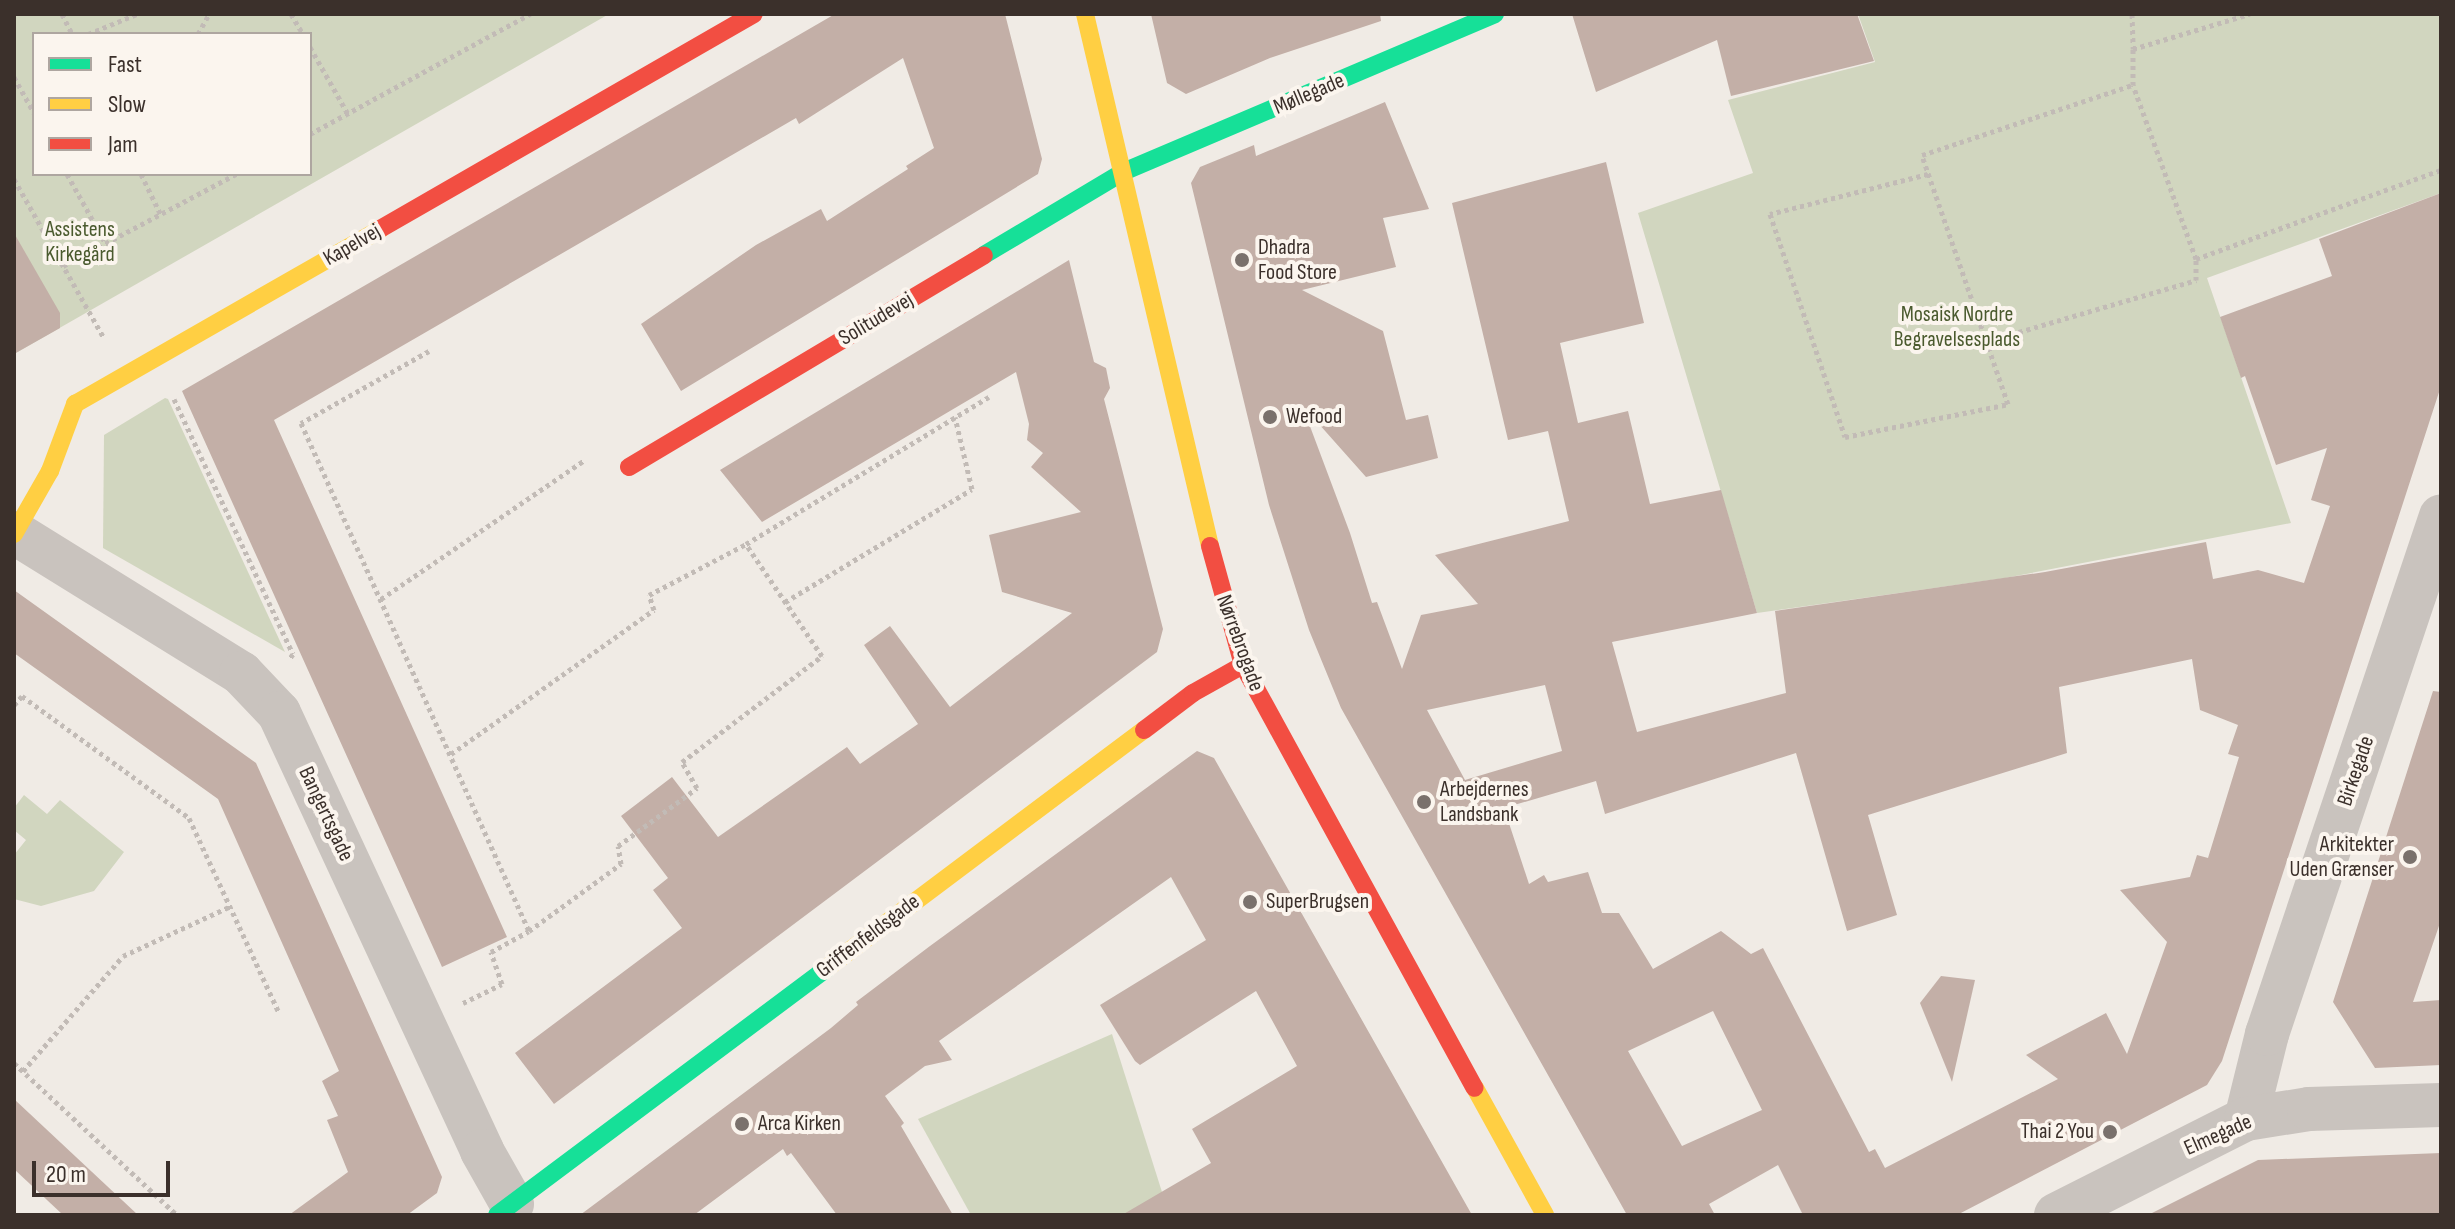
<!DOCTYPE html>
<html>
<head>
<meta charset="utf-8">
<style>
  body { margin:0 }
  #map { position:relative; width:2455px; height:1229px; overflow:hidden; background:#f0ebe5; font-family:"Sofia Sans Condensed",sans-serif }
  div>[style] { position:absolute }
  .green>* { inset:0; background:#d1d6bf }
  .building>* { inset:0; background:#c3afa7 }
  .path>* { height:5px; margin-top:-2.5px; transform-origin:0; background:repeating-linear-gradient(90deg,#c2bbb6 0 4px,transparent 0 8px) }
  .street>* { height:44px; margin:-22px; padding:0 22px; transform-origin:22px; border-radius:22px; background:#c9c3be }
  .fast>* { height:18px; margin:-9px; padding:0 9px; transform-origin:9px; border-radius:9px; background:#16e098 }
  .slow>* { height:18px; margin:-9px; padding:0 9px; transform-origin:9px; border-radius:9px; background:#ffcf43 }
  .jam>* { height:18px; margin:-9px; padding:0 9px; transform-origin:9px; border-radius:9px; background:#f24e42 }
  .dots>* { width:22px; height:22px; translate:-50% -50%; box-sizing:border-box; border:4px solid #fbf5ee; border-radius:50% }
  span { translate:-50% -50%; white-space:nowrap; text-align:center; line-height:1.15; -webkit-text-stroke:8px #fbf5ee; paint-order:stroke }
  .street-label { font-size:22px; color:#3b302b }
  .park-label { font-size:22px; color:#4a5a2e }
  .poi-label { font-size:22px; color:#3b302b }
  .left { translate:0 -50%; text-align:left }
  .right { translate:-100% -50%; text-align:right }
  .frame { position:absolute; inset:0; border:16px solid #3b302b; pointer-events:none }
  .legend { position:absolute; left:32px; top:32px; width:280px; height:144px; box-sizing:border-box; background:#fbf5ee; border:2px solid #aea6a0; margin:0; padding:10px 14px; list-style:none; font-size:24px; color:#3b302b }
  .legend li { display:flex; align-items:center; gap:16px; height:40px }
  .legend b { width:40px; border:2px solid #aea6a0 }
  .scale { position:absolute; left:32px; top:1161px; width:138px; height:36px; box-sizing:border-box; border:4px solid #3b302b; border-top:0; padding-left:10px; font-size:24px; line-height:28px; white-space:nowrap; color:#3b302b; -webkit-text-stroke:6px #fbf5ee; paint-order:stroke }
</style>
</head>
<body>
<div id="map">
  <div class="green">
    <div style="clip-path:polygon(evenodd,14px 14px,609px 14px,14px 354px,14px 14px,34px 34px,310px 34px,310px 174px,34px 174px,34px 34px)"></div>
    <div style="clip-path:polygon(1858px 14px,2441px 14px,2441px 193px,2207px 278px,2291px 523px,2005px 578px,1757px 613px,1638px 213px,1753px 173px,1728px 100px,1875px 62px)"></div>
    <div style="clip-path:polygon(165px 398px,168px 399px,285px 652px,103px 548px,104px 435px)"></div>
    <div style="clip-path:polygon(24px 795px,47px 814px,60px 800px,124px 852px,94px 891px,41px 906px,14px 899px,14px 855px,26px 840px,14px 830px,14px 808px)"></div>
    <div style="clip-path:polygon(1112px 1034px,1168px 1211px,1162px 1215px,971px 1215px,918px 1119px)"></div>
  </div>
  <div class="building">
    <div style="clip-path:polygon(835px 14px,1005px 14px,1042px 159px,1038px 174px,681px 391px,641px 324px,756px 245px,821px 209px,827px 221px,908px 169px,906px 166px,934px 148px,903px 58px,799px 124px,796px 118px,274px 420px,507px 937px,442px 967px,182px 391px)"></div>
    <div style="clip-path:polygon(1151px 14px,1380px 14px,1381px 21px,1270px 58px,1186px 94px,1167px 83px)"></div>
    <div style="clip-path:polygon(1572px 14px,1857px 14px,1874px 61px,1731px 96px,1717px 40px,1596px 92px)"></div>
    <div style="clip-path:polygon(evenodd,1385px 102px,1429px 209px,1383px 218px,1396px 267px,1302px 290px,1383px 331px,1406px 420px,1428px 415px,1438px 458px,1366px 477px,1302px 405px,1350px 533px,1372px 603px,1377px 602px,1402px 669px,1421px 615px,1478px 604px,1435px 555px,1569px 521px,1548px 431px,1508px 440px,1452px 203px,1606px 162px,1644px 323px,1560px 343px,1578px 423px,1628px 411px,1650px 504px,1721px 490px,1757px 613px,1612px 642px,1637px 732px,1786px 693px,1775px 611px,2045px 572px,2206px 542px,2213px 579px,2258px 570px,2304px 583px,2330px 506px,2311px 500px,2327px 448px,2276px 465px,2245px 376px,2241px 378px,2220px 317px,2332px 276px,2319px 239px,2441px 193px,2441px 386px,2222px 1061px,2207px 1085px,1957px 1215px,1803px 1215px,1778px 1165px,1709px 1204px,1715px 1215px,1627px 1215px,1341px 708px,1309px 630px,1269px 505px,1191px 183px,1200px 167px,1254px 145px,1256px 156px,1385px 102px,2192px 659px,2200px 710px,2238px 725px,2228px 754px,2239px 757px,2208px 858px,2197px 855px,2190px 877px,2120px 890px,2167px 942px,2127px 1054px,2106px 1013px,2026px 1055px,2058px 1079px,1885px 1168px,1875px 1149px,1869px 1152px,1763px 948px,1751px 954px,1721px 931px,1653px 969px,1619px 913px,1602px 913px,1588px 872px,1548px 882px,1544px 875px,1529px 884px,1504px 808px,1596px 781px,1605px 814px,1796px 753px,1847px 931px,1897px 915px,1868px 815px,2067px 753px,2059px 687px,2192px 659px,1385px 102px,1545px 685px,1562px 751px,1465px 780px,1427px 710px,1545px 685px,1385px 102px,1713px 1011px,1762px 1110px,1682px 1146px,1628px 1051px,1713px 1011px)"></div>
    <div style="clip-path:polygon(14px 233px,60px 313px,60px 328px,14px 354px)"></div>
    <div style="clip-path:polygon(1069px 260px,1094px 362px,1106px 368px,1110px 388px,1104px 399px,1163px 629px,1157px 652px,554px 1104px,515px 1053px,682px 928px,653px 890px,668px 878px,621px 816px,672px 777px,718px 837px,847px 747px,860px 764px,918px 724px,864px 645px,890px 626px,950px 707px,1072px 613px,1002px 592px,989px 535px,1081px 512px,1031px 467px,1043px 453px,1027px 440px,1029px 424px,1016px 372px,762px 522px,720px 470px)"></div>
    <div style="clip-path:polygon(14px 590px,256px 763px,442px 1177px,437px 1193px,407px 1215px,289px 1215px,348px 1172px,327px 1120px,338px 1116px,322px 1081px,339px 1071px,218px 799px,14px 653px)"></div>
    <div style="clip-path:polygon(2433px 691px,2441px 692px,2441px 920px,2413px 1002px,2441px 1000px,2441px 1065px,2375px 1068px,2333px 1002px)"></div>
    <div style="clip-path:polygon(1197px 751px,1214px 758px,1472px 1215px,1122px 1215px,1211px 1163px,1192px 1129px,1297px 1066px,1256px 991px,1140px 1065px,1135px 1061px,1100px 1005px,1206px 940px,1171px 877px,939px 1041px,952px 1060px,925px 1066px,885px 1096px,904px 1123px,901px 1126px,953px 1215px,837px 1215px,791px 1153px,787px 1156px,783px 1149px,694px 1215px,580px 1215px,831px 1028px,858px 1005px,856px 1002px,930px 946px)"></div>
    <div style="clip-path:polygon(1941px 976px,1975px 980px,1952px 1082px,1920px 1003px)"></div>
    <div style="clip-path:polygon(14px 1099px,138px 1215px,63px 1215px,14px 1169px)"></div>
    <div style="clip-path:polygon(2441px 1153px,2441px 1215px,2148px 1215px,2258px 1160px)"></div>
  </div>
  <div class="path">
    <div style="left:62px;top:14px;width:22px;rotate:63deg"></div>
    <div style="left:291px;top:14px;width:23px;rotate:59deg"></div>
    <div style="left:2132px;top:14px;width:35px;rotate:88deg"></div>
    <div style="left:2133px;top:49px;width:122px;rotate:-16.7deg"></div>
    <div style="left:88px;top:34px;width:53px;rotate:-22.2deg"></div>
    <div style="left:198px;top:34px;width:23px;rotate:-61deg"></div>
    <div style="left:310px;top:47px;width:77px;rotate:60.4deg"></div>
    <div style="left:14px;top:77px;width:41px;rotate:60.9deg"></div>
    <div style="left:310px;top:134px;width:251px;rotate:-28.6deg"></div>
    <div style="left:67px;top:174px;width:80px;rotate:60.9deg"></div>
    <div style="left:141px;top:174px;width:46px;rotate:64deg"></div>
    <div style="left:1928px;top:174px;width:163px;rotate:165.8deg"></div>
    <div style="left:1770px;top:214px;width:235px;rotate:71.4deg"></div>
    <div style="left:1845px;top:437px;width:166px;rotate:-11.4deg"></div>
    <div style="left:2008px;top:404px;width:263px;rotate:-109.1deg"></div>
    <div style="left:1922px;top:155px;width:222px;rotate:-18.4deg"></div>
    <div style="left:14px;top:179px;width:183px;rotate:60.5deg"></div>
    <div style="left:2196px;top:259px;width:261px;rotate:-20deg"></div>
    <div style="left:63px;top:266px;width:196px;rotate:-28deg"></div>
    <div style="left:1988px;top:341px;width:217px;rotate:-16.3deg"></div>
    <div style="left:2196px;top:280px;width:21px;rotate:-90deg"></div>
    <div style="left:2196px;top:259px;width:185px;rotate:-109.9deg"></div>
    <div style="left:2133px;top:85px;width:36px;rotate:-90deg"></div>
    <div style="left:429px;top:351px;width:147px;rotate:150.6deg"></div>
    <div style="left:301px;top:423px;width:557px;rotate:65.83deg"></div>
    <div style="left:529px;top:931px;width:114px;rotate:-36.1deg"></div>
    <div style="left:621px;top:864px;width:18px;rotate:-99deg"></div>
    <div style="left:618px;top:846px;width:98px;rotate:-36.3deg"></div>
    <div style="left:697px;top:788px;width:30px;rotate:-120deg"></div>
    <div style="left:682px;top:762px;width:176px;rotate:-37.1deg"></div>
    <div style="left:822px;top:656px;width:135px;rotate:-124.2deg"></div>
    <div style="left:174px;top:399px;width:281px;rotate:65deg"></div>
    <div style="left:293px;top:654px;width:5px;rotate:127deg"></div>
    <div style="left:381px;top:599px;width:247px;rotate:-34.3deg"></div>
    <div style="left:785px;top:602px;width:218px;rotate:-31.1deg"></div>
    <div style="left:972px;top:489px;width:74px;rotate:-103.3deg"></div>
    <div style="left:14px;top:705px;width:12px;rotate:-48deg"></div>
    <div style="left:22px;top:696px;width:207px;rotate:36.1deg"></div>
    <div style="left:189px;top:818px;width:213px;rotate:65.2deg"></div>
    <div style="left:451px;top:754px;width:249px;rotate:-35.4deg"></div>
    <div style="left:654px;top:610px;width:16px;rotate:-108deg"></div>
    <div style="left:649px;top:595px;width:110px;rotate:-27.7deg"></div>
    <div style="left:746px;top:544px;width:284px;rotate:-31.2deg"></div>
    <div style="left:463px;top:1003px;width:43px;rotate:-26deg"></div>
    <div style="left:502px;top:984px;width:34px;rotate:-109deg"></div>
    <div style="left:491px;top:952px;width:43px;rotate:-28.9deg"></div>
    <div style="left:14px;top:1063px;width:223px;rotate:43deg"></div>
    <div style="left:23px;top:1071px;width:152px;rotate:-49deg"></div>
    <div style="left:123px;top:956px;width:119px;rotate:-24.8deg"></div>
  </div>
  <div class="street">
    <div style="left:15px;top:533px;width:266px;rotate:31.8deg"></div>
    <div style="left:241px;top:673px;width:55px;rotate:46.5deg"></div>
    <div style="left:279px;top:713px;width:483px;rotate:65.1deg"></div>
    <div style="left:482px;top:1151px;width:61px;rotate:60.5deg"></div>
    <div style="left:2246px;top:1119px;width:88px;rotate:-76.1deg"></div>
    <div style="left:2267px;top:1034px;width:546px;rotate:-71.43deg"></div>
    <div style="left:2056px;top:1215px;width:213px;rotate:-26.8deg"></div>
    <div style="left:2246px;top:1119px;width:64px;rotate:-9deg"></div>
    <div style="left:2309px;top:1109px;width:132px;rotate:-1.7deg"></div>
  </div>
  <div class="fast">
    <div style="left:984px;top:255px;width:162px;rotate:-30.8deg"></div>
    <div style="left:1123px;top:172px;width:404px;rotate:-23deg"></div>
    <div style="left:497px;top:1215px;width:414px;rotate:-36.8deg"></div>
  </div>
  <div class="slow">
    <div style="left:1085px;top:14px;width:546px;rotate:76.78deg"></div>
    <div style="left:14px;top:534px;width:73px;rotate:-60.3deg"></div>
    <div style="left:50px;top:471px;width:72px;rotate:-69.5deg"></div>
    <div style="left:75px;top:404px;width:352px;rotate:-29.8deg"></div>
    <div style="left:828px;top:967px;width:395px;rotate:-36.9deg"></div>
    <div style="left:1475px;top:1088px;width:145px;rotate:61.1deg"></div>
  </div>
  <div class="jam">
    <div style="left:380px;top:229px;width:431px;rotate:-29.9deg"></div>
    <div style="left:629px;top:467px;width:413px;rotate:-30.8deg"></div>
    <div style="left:1210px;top:546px;width:123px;rotate:74.5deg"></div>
    <div style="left:1243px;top:665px;width:482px;rotate:61.3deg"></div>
    <div style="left:1144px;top:730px;width:61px;rotate:-37.1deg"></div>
    <div style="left:1193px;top:693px;width:57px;rotate:-29.2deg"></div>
  </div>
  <div class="dots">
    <div style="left:1242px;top:260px;background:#7a716c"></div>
    <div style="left:1270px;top:417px;background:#7a716c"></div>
    <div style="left:1424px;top:802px;background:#7a716c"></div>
    <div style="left:2410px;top:857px;background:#7a716c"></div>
    <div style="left:1250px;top:902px;background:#7a716c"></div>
    <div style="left:742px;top:1124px;background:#7a716c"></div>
    <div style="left:2110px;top:1132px;background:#7a716c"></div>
  </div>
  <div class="street-label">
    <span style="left:1309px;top:94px;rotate:-23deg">Møllegade</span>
    <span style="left:352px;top:245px;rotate:-30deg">Kapelvej</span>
    <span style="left:876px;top:319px;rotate:-31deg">Solitudevej</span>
    <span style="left:1240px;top:643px;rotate:70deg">Nørrebrogade</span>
    <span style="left:2356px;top:771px;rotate:-71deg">Birkegade</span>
    <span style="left:326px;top:814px;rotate:65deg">Bangertsgade</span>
    <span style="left:868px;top:936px;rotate:-37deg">Griffenfeldsgade</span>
    <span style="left:2218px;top:1135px;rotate:-24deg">Elmegade</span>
  </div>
  <div class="park-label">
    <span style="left:80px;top:242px">Assistens<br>Kirkegård</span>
    <span style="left:1957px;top:327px">Mosaisk Nordre<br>Begravelsesplads</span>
  </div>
  <div class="poi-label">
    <span class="left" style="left:1258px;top:260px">Dhadra<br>Food Store</span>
    <span class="left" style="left:1286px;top:417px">Wefood</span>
    <span class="left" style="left:1440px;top:802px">Arbejdernes<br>Landsbank</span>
    <span class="right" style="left:2394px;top:857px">Arkitekter<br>Uden Grænser</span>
    <span class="left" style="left:1266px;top:902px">SuperBrugsen</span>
    <span class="left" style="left:758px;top:1124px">Arca Kirken</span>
    <span class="right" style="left:2094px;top:1132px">Thai 2 You</span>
  </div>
  <div class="frame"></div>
  <ul class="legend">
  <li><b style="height:10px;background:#16e098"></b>Fast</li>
  <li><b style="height:10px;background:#ffcf43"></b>Slow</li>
  <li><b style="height:10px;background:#f24e42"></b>Jam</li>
  </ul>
  <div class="scale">20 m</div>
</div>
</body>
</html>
